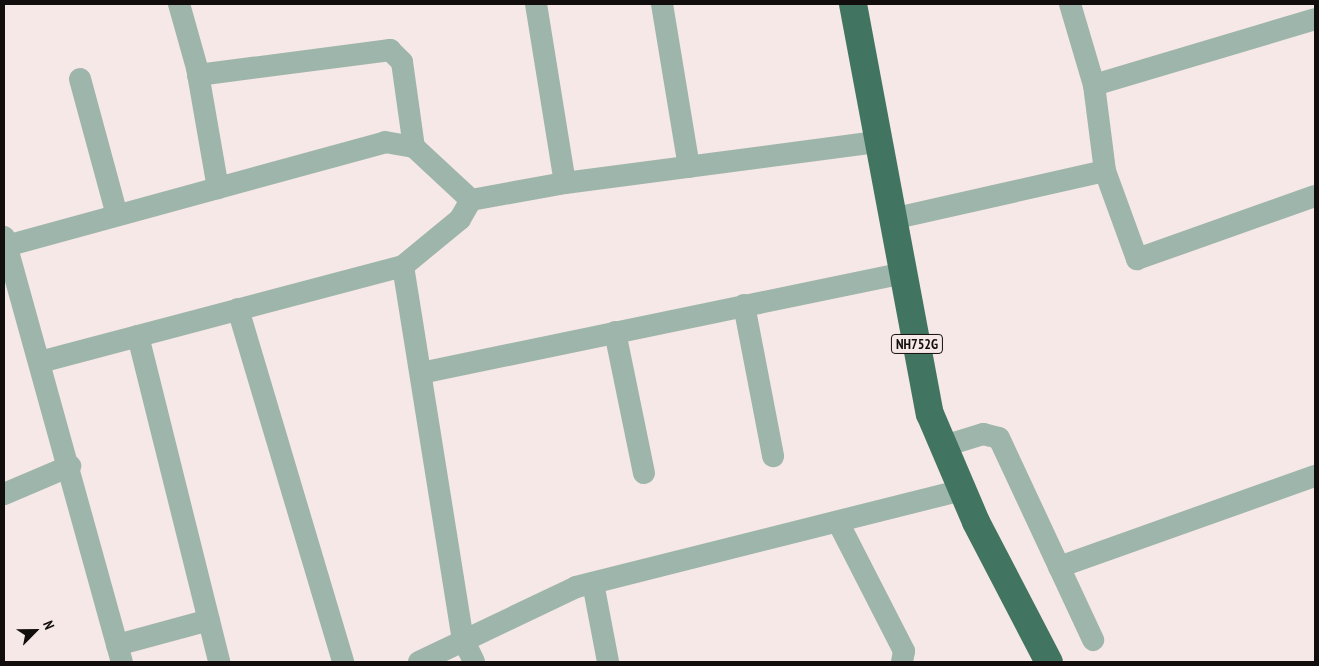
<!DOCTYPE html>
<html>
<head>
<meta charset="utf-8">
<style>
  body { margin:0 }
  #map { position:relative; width:1319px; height:666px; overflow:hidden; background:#f6e8e6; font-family:"PT Sans Narrow",sans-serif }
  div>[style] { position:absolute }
  .minor>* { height:22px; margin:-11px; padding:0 11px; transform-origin:11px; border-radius:11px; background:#9eb5ab }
  .highway>* { height:28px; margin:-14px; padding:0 14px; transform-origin:14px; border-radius:14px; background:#417562 }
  span { translate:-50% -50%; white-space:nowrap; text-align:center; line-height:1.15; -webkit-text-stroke:4px #f6e8e6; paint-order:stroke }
  .shield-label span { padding:1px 4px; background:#f6e8e6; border:1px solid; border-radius:4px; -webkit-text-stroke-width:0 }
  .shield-label { font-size:14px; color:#130e0e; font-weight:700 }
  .frame { position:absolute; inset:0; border:5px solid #130e0e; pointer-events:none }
  .north { position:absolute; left:10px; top:606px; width:50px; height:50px; -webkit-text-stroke:4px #f6e8e6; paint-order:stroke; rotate:67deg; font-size:14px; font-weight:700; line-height:20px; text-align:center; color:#130e0e }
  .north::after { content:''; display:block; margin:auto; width:18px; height:22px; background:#130e0e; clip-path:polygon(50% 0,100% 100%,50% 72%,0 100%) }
</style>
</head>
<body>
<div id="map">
  <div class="minor">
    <div style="left:179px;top:4px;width:66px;rotate:74.3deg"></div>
    <div style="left:197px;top:68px;width:122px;rotate:80.1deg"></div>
    <div style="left:536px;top:4px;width:181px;rotate:80.8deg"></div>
    <div style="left:662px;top:4px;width:165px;rotate:80.6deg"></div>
    <div style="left:1070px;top:4px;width:84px;rotate:73.5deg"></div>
    <div style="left:1094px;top:85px;width:231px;rotate:-16.6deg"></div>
    <div style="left:198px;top:75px;width:194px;rotate:-7.4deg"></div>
    <div style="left:390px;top:50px;width:17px;rotate:45deg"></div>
    <div style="left:402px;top:62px;width:86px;rotate:82deg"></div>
    <div style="left:80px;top:79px;width:141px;rotate:74.8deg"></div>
    <div style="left:1094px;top:85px;width:87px;rotate:82.7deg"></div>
    <div style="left:1105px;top:171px;width:94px;rotate:70deg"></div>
    <div style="left:1137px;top:259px;width:189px;rotate:-19.5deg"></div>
    <div style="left:892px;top:219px;width:218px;rotate:-12.7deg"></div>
    <div style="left:4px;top:237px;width:441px;rotate:74.5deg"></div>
    <div style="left:6px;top:246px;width:393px;rotate:-15.3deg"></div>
    <div style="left:385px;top:142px;width:29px;rotate:10deg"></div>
    <div style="left:414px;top:147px;width:78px;rotate:42.9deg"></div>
    <div style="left:403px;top:266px;width:378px;rotate:80.9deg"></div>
    <div style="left:463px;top:639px;width:25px;rotate:64deg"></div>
    <div style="left:744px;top:305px;width:154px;rotate:79.1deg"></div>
    <div style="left:238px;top:309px;width:368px;rotate:73.4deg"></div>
    <div style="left:615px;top:332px;width:144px;rotate:78.4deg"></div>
    <div style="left:138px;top:336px;width:336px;rotate:76deg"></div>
    <div style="left:40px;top:362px;width:375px;rotate:-14.8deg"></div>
    <div style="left:403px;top:266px;width:74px;rotate:-39.5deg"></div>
    <div style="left:460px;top:219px;width:22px;rotate:-60deg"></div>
    <div style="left:471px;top:200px;width:96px;rotate:-10.3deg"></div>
    <div style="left:565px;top:183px;width:314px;rotate:-7.5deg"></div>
    <div style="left:421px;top:373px;width:491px;rotate:-11.7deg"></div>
    <div style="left:944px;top:446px;width:41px;rotate:-17.1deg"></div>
    <div style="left:983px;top:434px;width:16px;rotate:14deg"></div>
    <div style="left:999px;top:438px;width:223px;rotate:65deg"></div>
    <div style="left:4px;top:494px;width:72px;rotate:-23deg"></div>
    <div style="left:838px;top:522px;width:145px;rotate:62.9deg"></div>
    <div style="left:904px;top:651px;width:11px;rotate:100deg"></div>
    <div style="left:1059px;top:567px;width:272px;rotate:-19.6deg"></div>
    <div style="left:593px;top:583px;width:80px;rotate:79.2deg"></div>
    <div style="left:117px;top:645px;width:95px;rotate:-15.2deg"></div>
    <div style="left:419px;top:662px;width:174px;rotate:-25.5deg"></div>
    <div style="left:576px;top:587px;width:399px;rotate:-14.1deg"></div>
  </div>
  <div class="highway">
    <div style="left:853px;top:4px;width:417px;rotate:79.4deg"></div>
    <div style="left:930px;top:414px;width:117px;rotate:66.9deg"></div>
    <div style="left:976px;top:522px;width:158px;rotate:62.5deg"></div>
  </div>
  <div class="shield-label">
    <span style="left:917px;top:344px">NH752G</span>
  </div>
  <div class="frame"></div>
  <div class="north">N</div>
</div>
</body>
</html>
